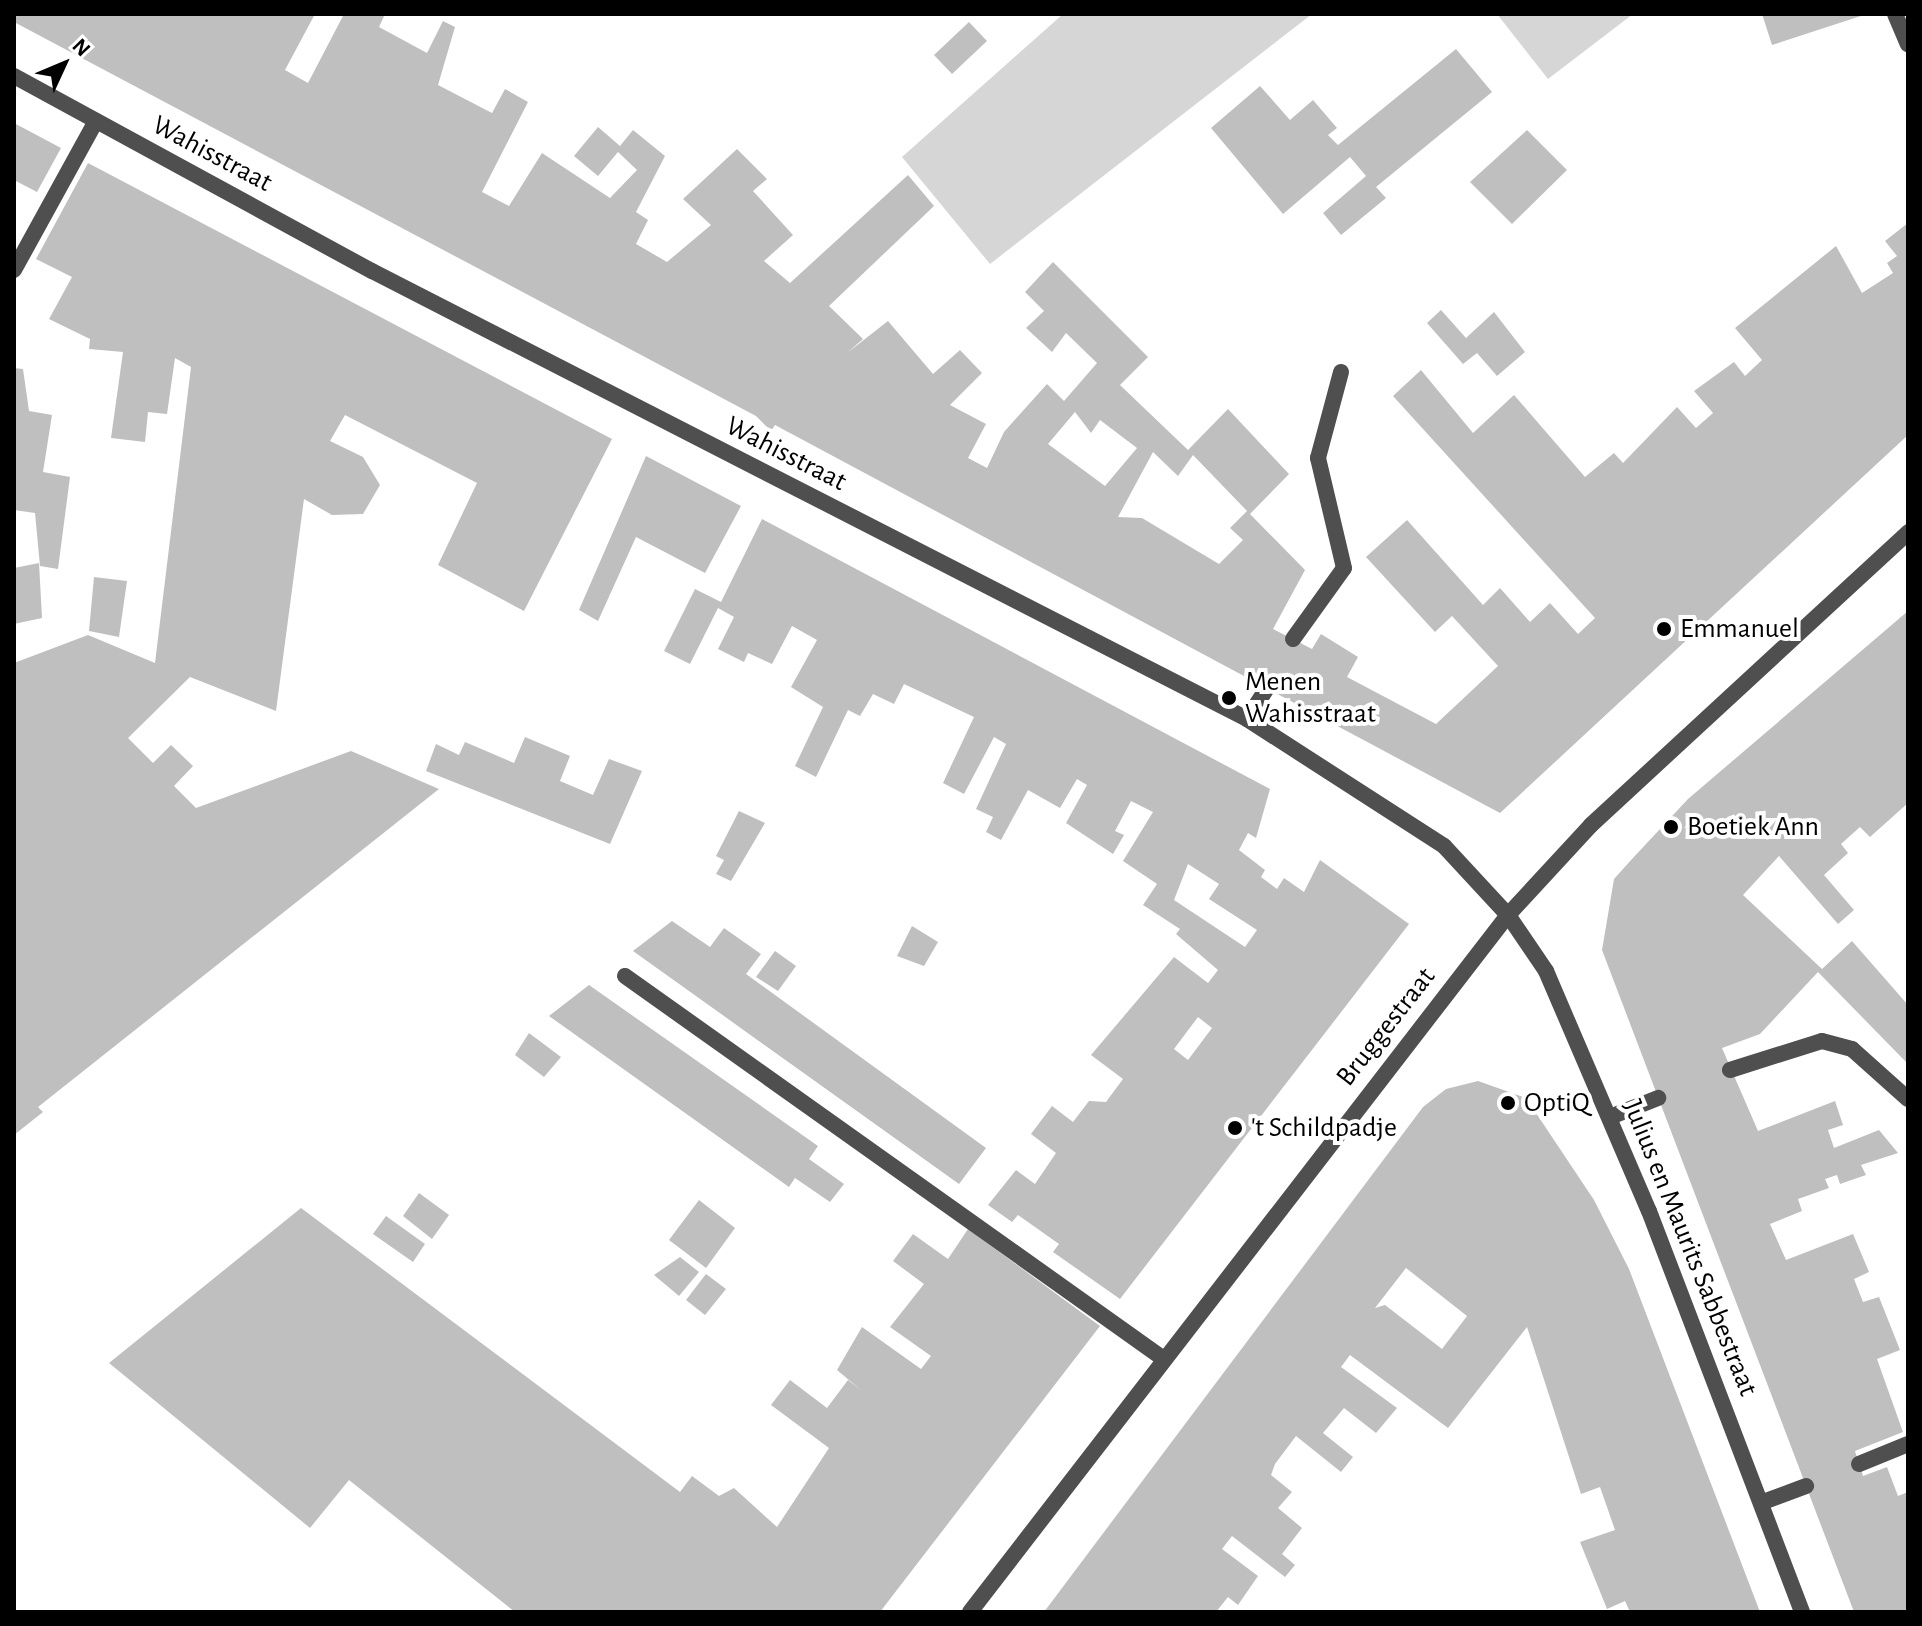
<!DOCTYPE html>
<html>
<head>
<meta charset="utf-8">
<style>
  body { margin:0 }
  #map { position:relative; width:1922px; height:1626px; overflow:hidden; background:#fff; font-family:"Alegreya Sans",sans-serif }
  div>[style] { position:absolute }
  .green>* { inset:0; background:#d6d6d6 }
  .building>* { inset:0; background:#bfbfbf }
  .service>* { height:16px; margin:-8px; padding:0 8px; transform-origin:8px; border-radius:8px; background:#4f4f4f }
  .tertiary>* { height:16px; margin:-8px; padding:0 8px; transform-origin:8px; border-radius:8px; background:#4f4f4f }
  .dots>* { width:22px; height:22px; translate:-50% -50%; box-sizing:border-box; border:4px solid #fff; border-radius:50% }
  span { translate:-50% -50%; white-space:nowrap; text-align:center; line-height:1.15; -webkit-text-stroke:8px #fff; paint-order:stroke }
  .street-label { font-size:28px; color:#000 }
  .poi-label { font-size:28px; color:#000 }
  .left { translate:0 -50%; text-align:left }
  .frame { position:absolute; inset:0; border:16px solid #000; pointer-events:none }
  .north { position:absolute; left:24px; top:24px; width:80px; height:80px; -webkit-text-stroke:6px #fff; paint-order:stroke; rotate:46deg; font-size:22px; font-weight:700; line-height:32px; text-align:center; color:#000 }
  .north::after { content:''; display:block; margin:auto; width:28px; height:36px; background:#000; clip-path:polygon(50% 0,100% 100%,50% 72%,0 100%) }
</style>
</head>
<body>
<div id="map">
  <div class="green">
    <div style="clip-path:polygon(1063px 14px,1312px 14px,990px 264px,902px 157px)"></div>
    <div style="clip-path:polygon(1497px 14px,1633px 14px,1548px 79px)"></div>
  </div>
  <div class="building">
    <div style="clip-path:polygon(evenodd,14px 14px,315px 14px,285px 70px,308px 83px,344px 14px,385px 14px,379px 27px,427px 53px,443px 21px,455px 27px,438px 85px,492px 113px,505px 89px,528px 102px,482px 192px,509px 206px,542px 153px,610px 198px,637px 170px,618px 152px,598px 176px,574px 156px,598px 127px,620px 146px,633px 130px,665px 156px,636px 212px,648px 220px,636px 244px,667px 262px,711px 225px,683px 199px,737px 149px,767px 179px,753px 191px,793px 235px,764px 261px,790px 283px,908px 175px,934px 206px,829px 306px,863px 339px,847px 353px,888px 321px,933px 374px,960px 350px,982px 373px,950px 405px,986px 424px,968px 458px,987px 468px,1004px 432px,1047px 384px,1064px 401px,1097px 363px,1066px 333px,1052px 352px,1026px 328px,1044px 311px,1025px 292px,1053px 262px,1148px 357px,1120px 385px,1188px 450px,1228px 409px,1289px 474px,1250px 514px,1305px 570px,1273px 629px,1312px 649px,1321px 634px,1358px 657px,1347px 677px,1436px 724px,1498px 666px,1452px 616px,1435px 632px,1366px 557px,1407px 520px,1483px 605px,1500px 588px,1530px 622px,1550px 603px,1578px 634px,1595px 618px,1393px 396px,1421px 370px,1473px 433px,1514px 395px,1585px 477px,1614px 453px,1623px 463px,1677px 407px,1696px 428px,1713px 413px,1694px 391px,1734px 362px,1745px 376px,1762px 360px,1735px 328px,1836px 246px,1862px 293px,1893px 273px,1887px 263px,1897px 256px,1885px 241px,1908px 223px,1908px 435px,1500px 813px,775px 425px,771px 431px,756px 416px,14px 22px,14px 14px,1075px 412px,1091px 433px,1100px 420px,1137px 448px,1105px 486px,1048px 444px,1075px 412px,14px 14px,1153px 452px,1178px 476px,1193px 455px,1247px 511px,1230px 528px,1243px 540px,1219px 564px,1142px 518px,1118px 517px,1153px 452px)"></div>
    <div style="clip-path:polygon(1762px 14px,1864px 14px,1864px 15px,1772px 45px)"></div>
    <div style="clip-path:polygon(969px 22px,987px 41px,952px 74px,934px 55px)"></div>
    <div style="clip-path:polygon(1456px 49px,1492px 92px,1376px 187px,1386px 198px,1341px 235px,1323px 213px,1366px 176px,1350px 157px,1283px 214px,1211px 128px,1260px 86px,1290px 120px,1313px 100px,1337px 128px,1328px 135px,1338px 145px)"></div>
    <div style="clip-path:polygon(14px 123px,61px 148px,37px 192px,14px 180px)"></div>
    <div style="clip-path:polygon(1527px 130px,1567px 170px,1512px 224px,1470px 182px)"></div>
    <div style="clip-path:polygon(88px 163px,612px 439px,524px 611px,438px 565px,477px 483px,345px 415px,330px 441px,363px 457px,380px 485px,363px 514px,332px 515px,304px 499px,276px 711px,190px 677px,128px 738px,153px 763px,171px 745px,193px 766px,174px 786px,196px 808px,351px 751px,439px 789px,38px 1107px,43px 1112px,14px 1135px,14px 663px,88px 635px,155px 663px,191px 367px,175px 358px,167px 414px,148px 412px,145px 442px,111px 438px,123px 352px,89px 349px,90px 339px,49px 319px,72px 277px,36px 259px)"></div>
    <div style="clip-path:polygon(1441px 310px,1466px 338px,1494px 312px,1525px 352px,1497px 376px,1477px 353px,1463px 364px,1427px 323px)"></div>
    <div style="clip-path:polygon(14px 368px,23px 369px,29px 411px,52px 415px,43px 472px,70px 477px,58px 569px,40px 566px,35px 513px,14px 510px)"></div>
    <div style="clip-path:polygon(646px 456px,741px 506px,705px 573px,636px 537px,598px 621px,579px 610px)"></div>
    <div style="clip-path:polygon(evenodd,762px 519px,1270px 789px,1256px 838px,1248px 833px,1239px 850px,1265px 870px,1261px 877px,1277px 889px,1284px 878px,1304px 892px,1320px 860px,1409px 924px,1120px 1299px,1053px 1252px,1059px 1244px,1018px 1215px,1012px 1222px,988px 1205px,1016px 1170px,1035px 1184px,1056px 1153px,1031px 1134px,1052px 1106px,1073px 1122px,1089px 1101px,1106px 1102px,1123px 1079px,1091px 1055px,1174px 957px,1208px 983px,1218px 970px,1176px 934px,1180px 929px,1143px 905px,1157px 884px,1123px 861px,1153px 812px,1131px 801px,1115px 831px,1124px 835px,1113px 854px,1066px 823px,1087px 785px,1077px 779px,1060px 808px,1028px 790px,1001px 840px,986px 832px,993px 817px,976px 809px,1006px 744px,994px 737px,964px 794px,943px 783px,974px 717px,904px 684px,894px 704px,873px 694px,860px 716px,848px 710px,816px 777px,795px 766px,823px 707px,791px 687px,817px 640px,792px 626px,772px 664px,748px 653px,744px 662px,718px 649px,734px 617px,718px 608px,690px 664px,664px 651px,695px 589px,721px 602px,762px 519px,1188px 864px,1219px 884px,1209px 899px,1257px 930px,1245px 947px,1174px 900px,1188px 864px,762px 519px,1198px 1017px,1212px 1028px,1188px 1060px,1174px 1049px,1198px 1017px)"></div>
    <div style="clip-path:polygon(39px 563px,42px 618px,14px 624px,14px 568px)"></div>
    <div style="clip-path:polygon(94px 577px,127px 581px,119px 637px,89px 631px)"></div>
    <div style="clip-path:polygon(1908px 611px,1908px 803px,1870px 837px,1860px 827px,1841px 844px,1848px 853px,1824px 875px,1854px 910px,1838px 924px,1779px 856px,1743px 895px,1822px 969px,1852px 941px,1908px 1005px,1908px 1064px,1818px 972px,1760px 1034px,1722px 1048px,1758px 1131px,1835px 1101px,1843px 1125px,1828px 1130px,1834px 1148px,1879px 1130px,1898px 1153px,1861px 1165px,1866px 1175px,1840px 1184px,1837px 1175px,1825px 1179px,1829px 1188px,1798px 1199px,1802px 1211px,1770px 1224px,1786px 1260px,1853px 1234px,1869px 1272px,1854px 1279px,1863px 1302px,1879px 1297px,1900px 1350px,1877px 1359px,1903px 1432px,1855px 1451px,1863px 1476px,1887px 1467px,1898px 1496px,1908px 1492px,1908px 1612px,1854px 1612px,1602px 950px,1614px 879px,1632px 859px,1688px 799px)"></div>
    <div style="clip-path:polygon(525px 737px,570px 756px,560px 781px,593px 795px,609px 759px,642px 771px,610px 844px,426px 771px,436px 744px,459px 755px,465px 742px,514px 763px)"></div>
    <div style="clip-path:polygon(739px 811px,765px 823px,731px 881px,716px 874px,724px 860px,716px 856px)"></div>
    <div style="clip-path:polygon(672px 921px,710px 947px,724px 928px,761px 954px,746px 974px,986px 1148px,959px 1184px,633px 951px)"></div>
    <div style="clip-path:polygon(912px 926px,938px 942px,924px 966px,897px 956px)"></div>
    <div style="clip-path:polygon(775px 951px,796px 966px,778px 991px,756px 977px)"></div>
    <div style="clip-path:polygon(589px 985px,818px 1146px,809px 1159px,844px 1184px,830px 1202px,795px 1178px,789px 1187px,549px 1016px)"></div>
    <div style="clip-path:polygon(529px 1033px,561px 1057px,544px 1077px,515px 1055px)"></div>
    <div style="clip-path:polygon(evenodd,1478px 1081px,1526px 1098px,1594px 1200px,1629px 1269px,1760px 1612px,1630px 1612px,1625px 1601px,1607px 1609px,1580px 1542px,1615px 1530px,1600px 1487px,1581px 1494px,1527px 1327px,1448px 1428px,1350px 1355px,1341px 1367px,1397px 1408px,1376px 1433px,1344px 1408px,1323px 1433px,1353px 1457px,1341px 1472px,1296px 1436px,1275px 1464px,1271px 1475px,1292px 1492px,1278px 1508px,1302px 1528px,1282px 1554px,1295px 1565px,1285px 1577px,1232px 1536px,1222px 1549px,1258px 1576px,1238px 1605px,1228px 1597px,1216px 1612px,1044px 1612px,1423px 1107px,1446px 1089px,1478px 1081px,1406px 1268px,1467px 1316px,1442px 1349px,1385px 1305px,1375px 1308px,1406px 1268px)"></div>
    <div style="clip-path:polygon(419px 1193px,449px 1215px,432px 1239px,403px 1216px)"></div>
    <div style="clip-path:polygon(699px 1200px,735px 1228px,706px 1268px,669px 1240px)"></div>
    <div style="clip-path:polygon(301px 1208px,680px 1492px,692px 1476px,719px 1496px,734px 1488px,777px 1527px,829px 1448px,771px 1405px,790px 1380px,827px 1408px,848px 1380px,862px 1391px,837px 1370px,862px 1327px,921px 1369px,931px 1356px,890px 1327px,924px 1284px,893px 1261px,913px 1234px,948px 1259px,968px 1229px,1100px 1326px,880px 1612px,515px 1612px,349px 1480px,310px 1528px,109px 1363px)"></div>
    <div style="clip-path:polygon(386px 1216px,425px 1244px,413px 1262px,373px 1234px)"></div>
    <div style="clip-path:polygon(680px 1257px,699px 1272px,679px 1296px,654px 1275px)"></div>
    <div style="clip-path:polygon(706px 1274px,726px 1289px,705px 1315px,686px 1300px)"></div>
  </div>
  <div class="service">
    <div style="left:1895px;top:14px;width:33px;rotate:67deg"></div>
    <div style="left:14px;top:270px;width:170px;rotate:-61.2deg"></div>
    <div style="left:1293px;top:639px;width:87px;rotate:-54.3deg"></div>
    <div style="left:1344px;top:568px;width:113px;rotate:-103.3deg"></div>
    <div style="left:1318px;top:458px;width:89px;rotate:-75deg"></div>
    <div style="left:1247px;top:719px;width:38px;rotate:-57deg"></div>
    <div style="left:625px;top:976px;width:661px;rotate:35.4deg"></div>
    <div style="left:1730px;top:1070px;width:96px;rotate:-17.5deg"></div>
    <div style="left:1822px;top:1041px;width:31px;rotate:15deg"></div>
    <div style="left:1852px;top:1049px;width:75px;rotate:41.8deg"></div>
    <div style="left:1610px;top:1117px;width:52px;rotate:-21.6deg"></div>
    <div style="left:1859px;top:1464px;width:53px;rotate:-22.2deg"></div>
    <div style="left:1763px;top:1502px;width:46px;rotate:-20.4deg"></div>
  </div>
  <div class="tertiary">
    <div style="left:14px;top:76px;width:408px;rotate:28.6deg"></div>
    <div style="left:372px;top:271px;width:983px;rotate:27.11deg"></div>
    <div style="left:1247px;top:719px;width:234px;rotate:32.8deg"></div>
    <div style="left:1444px;top:846px;width:94px;rotate:47.2deg"></div>
    <div style="left:1508px;top:915px;width:68px;rotate:55.8deg"></div>
    <div style="left:1546px;top:971px;width:261px;rotate:66.8deg"></div>
    <div style="left:1649px;top:1211px;width:429px;rotate:69.1deg"></div>
    <div style="left:970px;top:1612px;width:880px;rotate:-52.34deg"></div>
    <div style="left:1508px;top:915px;width:122px;rotate:-47.3deg"></div>
    <div style="left:1591px;top:825px;width:432px;rotate:-42.7deg"></div>
  </div>
  <div class="dots">
    <div style="left:1664px;top:629px;background:#000"></div>
    <div style="left:1229px;top:698px;background:#000"></div>
    <div style="left:1671px;top:827px;background:#000"></div>
    <div style="left:1508px;top:1103px;background:#000"></div>
    <div style="left:1235px;top:1128px;background:#000"></div>
  </div>
  <div class="street-label">
    <span style="left:212px;top:154px;rotate:28deg">Wahisstraat</span>
    <span style="left:786px;top:454px;rotate:27deg">Wahisstraat</span>
    <span style="left:1386px;top:1027px;rotate:-52deg">Bruggestraat</span>
    <span style="left:1690px;top:1248px;rotate:68deg">Julius en Maurits Sabbestraat</span>
  </div>
  <div class="poi-label">
    <span class="left" style="left:1680px;top:629px">Emmanuel</span>
    <span class="left" style="left:1245px;top:698px">Menen<br>Wahisstraat</span>
    <span class="left" style="left:1687px;top:827px">Boetiek Ann</span>
    <span class="left" style="left:1524px;top:1103px">OptiQ</span>
    <span class="left" style="left:1251px;top:1128px">'t Schildpadje</span>
  </div>
  <div class="frame"></div>
  <div class="north">N</div>
</div>
</body>
</html>
